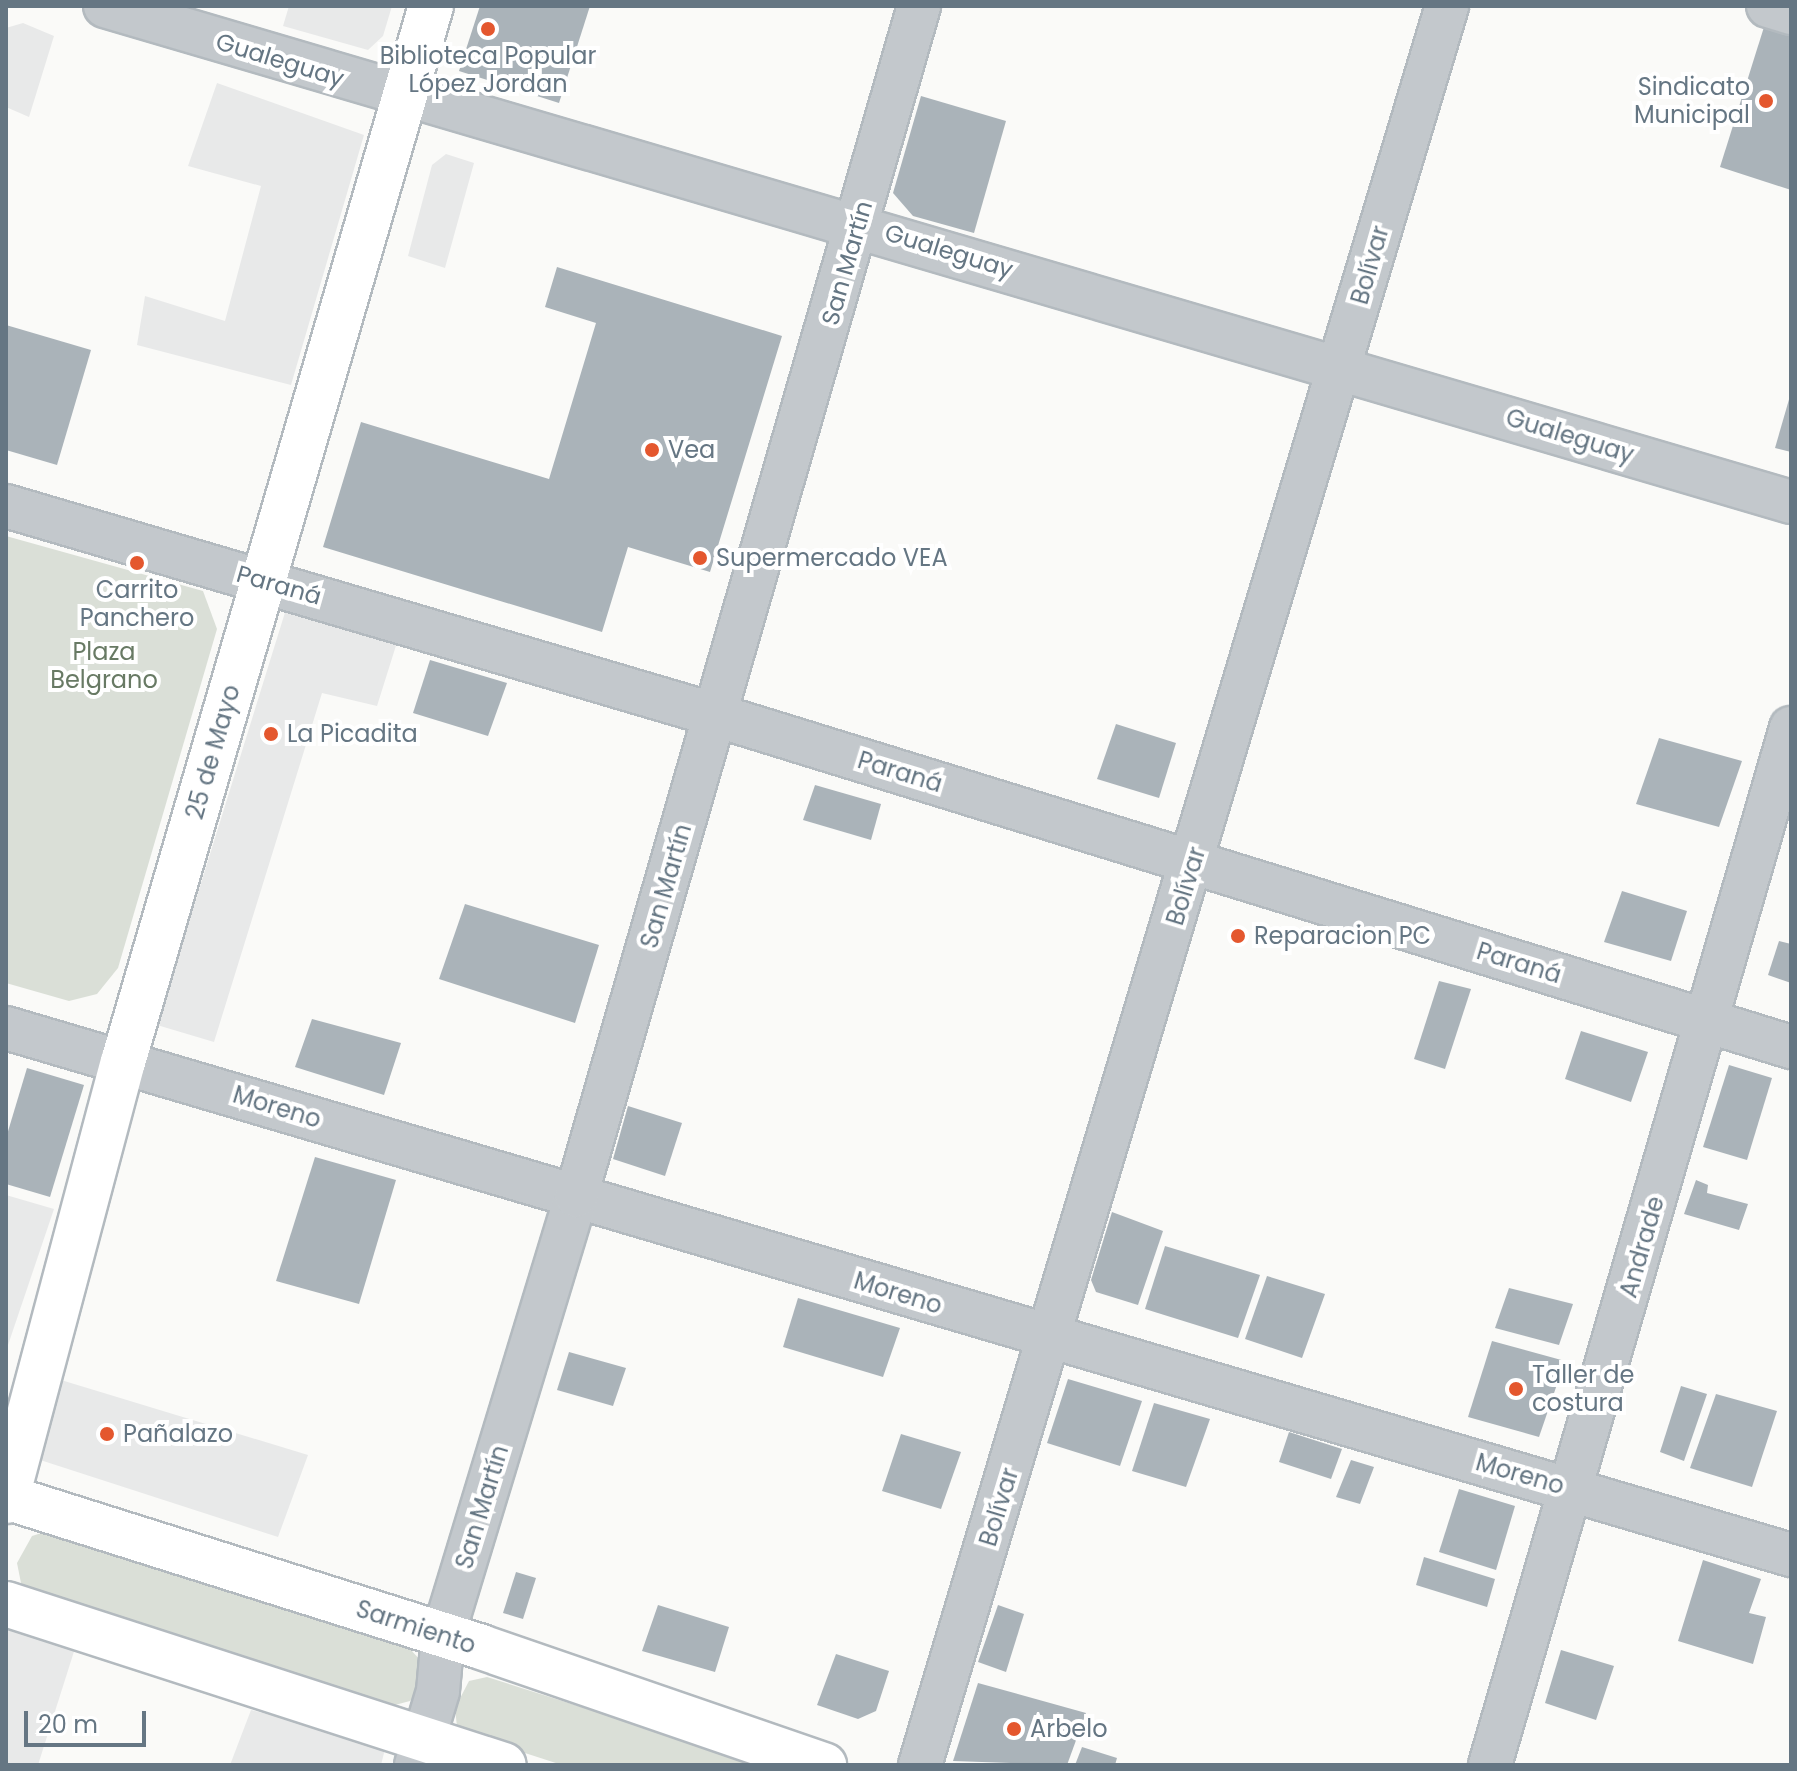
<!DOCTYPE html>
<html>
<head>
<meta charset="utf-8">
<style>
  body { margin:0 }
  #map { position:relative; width:1797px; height:1771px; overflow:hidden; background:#fafaf8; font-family:Poppins,sans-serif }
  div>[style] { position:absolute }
  .built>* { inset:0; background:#e8e9e9 }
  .green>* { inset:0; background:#dadfd7 }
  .building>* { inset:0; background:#aab3b9 }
  .roads { filter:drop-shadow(2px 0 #b3babf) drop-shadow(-2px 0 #b3babf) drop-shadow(0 2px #b3babf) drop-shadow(0 -2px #b3babf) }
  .street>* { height:42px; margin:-21px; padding:0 21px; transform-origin:21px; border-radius:21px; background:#c3c8cc }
  .secondary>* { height:44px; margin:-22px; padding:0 22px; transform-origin:22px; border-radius:22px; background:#fff }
  .dots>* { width:22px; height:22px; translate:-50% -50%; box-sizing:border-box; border:4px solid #fff; border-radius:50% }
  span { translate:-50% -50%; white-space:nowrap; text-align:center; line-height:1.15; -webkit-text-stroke:8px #fff; paint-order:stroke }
  .poi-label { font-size:24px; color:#657683 }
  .right { translate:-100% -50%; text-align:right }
  .left { translate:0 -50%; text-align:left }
  .street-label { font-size:24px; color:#657683 }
  .park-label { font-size:24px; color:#687a64 }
  .frame { position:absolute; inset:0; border:8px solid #657683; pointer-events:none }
  .scale { position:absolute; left:24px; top:1711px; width:122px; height:36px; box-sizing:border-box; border:4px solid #657683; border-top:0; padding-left:10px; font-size:24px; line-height:28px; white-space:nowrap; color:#657683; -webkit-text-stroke:6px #fff; paint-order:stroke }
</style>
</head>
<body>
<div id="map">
  <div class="built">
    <div style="clip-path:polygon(289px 6px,392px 6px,383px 36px,368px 50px,283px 26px)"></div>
    <div style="clip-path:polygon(23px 23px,54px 36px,29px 117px,6px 107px,6px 28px)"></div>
    <div style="clip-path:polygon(217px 83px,364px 135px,291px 385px,137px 345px,145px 296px,225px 321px,261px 186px,188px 166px)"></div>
    <div style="clip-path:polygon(446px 154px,474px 163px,445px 268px,408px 256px,432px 165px)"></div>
    <div style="clip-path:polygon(287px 606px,399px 636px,377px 706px,322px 693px,214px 1042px,157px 1025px)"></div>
    <div style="clip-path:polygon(6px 1195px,54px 1209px,6px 1351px)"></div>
    <div style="clip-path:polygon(61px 1380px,308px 1455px,278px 1537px,34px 1458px)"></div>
    <div style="clip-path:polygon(11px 1621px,77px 1642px,38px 1765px,6px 1765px,6px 1639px)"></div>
    <div style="clip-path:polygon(251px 1710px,386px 1745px,381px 1765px,230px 1765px)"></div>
  </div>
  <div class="green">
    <div style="clip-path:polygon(6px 536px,203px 591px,217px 629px,118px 968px,97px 994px,69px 1001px,6px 983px)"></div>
    <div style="clip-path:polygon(51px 1530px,410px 1649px,423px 1663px,419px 1692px,410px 1701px,391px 1706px,32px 1591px,21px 1583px,17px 1563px,32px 1536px)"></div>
    <div style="clip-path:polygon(487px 1677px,764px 1765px,562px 1765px,466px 1734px,457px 1727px,455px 1708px,469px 1681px)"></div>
  </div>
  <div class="building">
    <div style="clip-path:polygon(480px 6px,590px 6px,559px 103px,459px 71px)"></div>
    <div style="clip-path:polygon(1764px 27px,1791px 36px,1791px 190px,1720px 167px)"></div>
    <div style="clip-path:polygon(921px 96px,1006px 121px,974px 233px,913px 216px,893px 193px)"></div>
    <div style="clip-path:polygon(557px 267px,782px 336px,710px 572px,628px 547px,602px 632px,323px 547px,361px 422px,549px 479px,596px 323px,545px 307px)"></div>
    <div style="clip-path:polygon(6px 325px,91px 350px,57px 465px,6px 450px)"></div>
    <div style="clip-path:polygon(1790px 396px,1791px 396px,1791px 452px,1775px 448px)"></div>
    <div style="clip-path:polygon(430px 660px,507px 683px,488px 736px,413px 713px)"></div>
    <div style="clip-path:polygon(1116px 724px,1176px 743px,1159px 798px,1097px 779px)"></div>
    <div style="clip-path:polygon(1659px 738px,1742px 761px,1719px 827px,1636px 804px)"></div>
    <div style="clip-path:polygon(815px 785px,881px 804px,871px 840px,803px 820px)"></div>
    <div style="clip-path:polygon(1622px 891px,1687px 911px,1671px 961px,1604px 942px)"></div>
    <div style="clip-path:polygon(465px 904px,599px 945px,575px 1023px,439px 979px)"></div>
    <div style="clip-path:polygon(1779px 941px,1791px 944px,1791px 983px,1768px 975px)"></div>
    <div style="clip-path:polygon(1439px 981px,1471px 989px,1445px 1069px,1414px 1059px)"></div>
    <div style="clip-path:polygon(312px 1019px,401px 1043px,384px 1095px,295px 1067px)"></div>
    <div style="clip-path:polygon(1581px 1031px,1648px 1052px,1631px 1102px,1565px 1079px)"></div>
    <div style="clip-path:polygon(1729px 1065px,1772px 1078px,1747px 1160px,1703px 1147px)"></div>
    <div style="clip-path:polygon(27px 1068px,84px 1085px,50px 1197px,6px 1184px,6px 1138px)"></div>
    <div style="clip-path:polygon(628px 1106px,682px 1123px,665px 1176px,613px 1159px)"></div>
    <div style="clip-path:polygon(315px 1157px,396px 1180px,359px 1304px,276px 1281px)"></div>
    <div style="clip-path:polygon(1696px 1180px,1708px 1185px,1707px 1193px,1748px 1204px,1739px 1230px,1684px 1214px)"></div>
    <div style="clip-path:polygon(1112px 1212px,1163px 1231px,1138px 1305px,1096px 1292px,1091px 1280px)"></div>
    <div style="clip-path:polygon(1165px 1246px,1260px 1275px,1238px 1338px,1145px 1309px)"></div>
    <div style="clip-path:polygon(1267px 1276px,1325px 1294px,1302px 1358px,1245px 1339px)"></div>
    <div style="clip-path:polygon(1509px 1288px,1573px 1304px,1559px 1345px,1495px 1328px)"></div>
    <div style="clip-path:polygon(798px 1298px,900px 1328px,883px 1377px,783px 1347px)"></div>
    <div style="clip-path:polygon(1492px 1341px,1565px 1361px,1539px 1437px,1468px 1417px)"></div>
    <div style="clip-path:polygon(569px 1352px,626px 1368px,613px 1406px,557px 1390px)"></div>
    <div style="clip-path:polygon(1068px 1379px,1142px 1401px,1120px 1466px,1047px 1443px)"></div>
    <div style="clip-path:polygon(1681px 1386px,1707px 1394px,1684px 1461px,1660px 1452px)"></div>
    <div style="clip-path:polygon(1716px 1394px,1777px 1411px,1752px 1487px,1690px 1468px)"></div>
    <div style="clip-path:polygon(1154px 1403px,1210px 1419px,1186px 1487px,1132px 1471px)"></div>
    <div style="clip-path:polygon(1289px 1432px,1342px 1449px,1331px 1479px,1279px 1462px)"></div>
    <div style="clip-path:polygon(901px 1434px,961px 1452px,941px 1509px,882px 1491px)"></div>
    <div style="clip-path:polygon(1351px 1460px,1374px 1467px,1360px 1504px,1336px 1497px)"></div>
    <div style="clip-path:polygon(1459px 1489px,1515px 1506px,1496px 1570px,1439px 1552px)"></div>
    <div style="clip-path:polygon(1424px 1557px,1495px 1579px,1487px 1607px,1416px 1585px)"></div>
    <div style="clip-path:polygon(1703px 1560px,1761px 1579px,1749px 1613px,1766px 1617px,1753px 1664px,1678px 1641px)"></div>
    <div style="clip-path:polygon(516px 1572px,536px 1578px,523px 1619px,503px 1613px)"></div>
    <div style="clip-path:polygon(658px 1605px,729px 1627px,715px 1672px,642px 1651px)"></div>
    <div style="clip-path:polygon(998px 1605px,1024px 1614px,1006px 1672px,978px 1662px)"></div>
    <div style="clip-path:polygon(1561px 1650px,1614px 1666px,1596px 1720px,1545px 1703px)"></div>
    <div style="clip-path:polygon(836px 1654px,889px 1671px,876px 1711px,858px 1719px,817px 1705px)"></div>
    <div style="clip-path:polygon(978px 1683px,1086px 1713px,1067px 1765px,953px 1761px)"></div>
    <div style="clip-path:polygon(1082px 1747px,1117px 1758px,1115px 1765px,1075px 1765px)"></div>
  </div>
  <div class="roads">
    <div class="street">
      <div style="left:105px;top:6px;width:1757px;rotate:16.39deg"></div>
      <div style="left:1768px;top:6px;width:24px;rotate:17deg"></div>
      <div style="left:6px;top:506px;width:739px;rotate:16.42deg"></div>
      <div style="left:715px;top:715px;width:1126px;rotate:17.15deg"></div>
      <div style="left:6px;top:1028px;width:1861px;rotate:16.45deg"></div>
      <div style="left:416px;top:1765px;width:77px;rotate:-73.4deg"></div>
      <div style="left:438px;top:1691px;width:56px;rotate:-84.9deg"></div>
      <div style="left:443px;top:1635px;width:459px;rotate:-73.1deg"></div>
      <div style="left:576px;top:1196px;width:1238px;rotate:-73.92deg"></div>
      <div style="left:920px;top:1765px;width:1836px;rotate:-73.32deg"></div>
      <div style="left:1490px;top:1765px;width:1080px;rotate:-73.81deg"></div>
    </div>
    <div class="secondary">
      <div style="left:6px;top:1497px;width:498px;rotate:17.5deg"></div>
      <div style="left:481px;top:1647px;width:363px;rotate:19deg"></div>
      <div style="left:6px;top:1501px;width:454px;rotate:-75.1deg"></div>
      <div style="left:123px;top:1062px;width:1100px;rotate:-73.74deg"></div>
      <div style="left:6px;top:1604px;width:523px;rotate:17.92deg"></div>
    </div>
  </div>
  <div class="dots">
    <div style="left:488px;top:29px;background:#e4572e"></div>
    <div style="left:1766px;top:101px;background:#e4572e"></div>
    <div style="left:652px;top:450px;background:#e4572e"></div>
    <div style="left:700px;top:558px;background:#e4572e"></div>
    <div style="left:137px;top:563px;background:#e4572e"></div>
    <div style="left:271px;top:734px;background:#e4572e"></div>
    <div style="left:1238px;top:936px;background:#e4572e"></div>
    <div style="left:1516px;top:1389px;background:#e4572e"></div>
    <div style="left:107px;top:1434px;background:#e4572e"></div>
    <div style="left:1014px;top:1729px;background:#e4572e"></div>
  </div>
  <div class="poi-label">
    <span style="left:488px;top:70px">Biblioteca Popular<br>López Jordan</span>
    <span class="right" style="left:1750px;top:101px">Sindicato<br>Municipal</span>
    <span class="left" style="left:668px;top:450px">Vea</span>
    <span class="left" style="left:716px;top:558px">Supermercado VEA</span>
    <span style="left:137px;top:604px">Carrito<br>Panchero</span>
    <span class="left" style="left:287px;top:734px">La Picadita</span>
    <span class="left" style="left:1254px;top:936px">Reparacion PC</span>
    <span class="left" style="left:1532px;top:1389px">Taller de<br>costura</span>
    <span class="left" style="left:123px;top:1434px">Pañalazo</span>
    <span class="left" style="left:1030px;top:1729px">Arbelo</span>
  </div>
  <div class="street-label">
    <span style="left:280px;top:60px;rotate:17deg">Gualeguay</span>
    <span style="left:949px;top:251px;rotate:17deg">Gualeguay</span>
    <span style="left:847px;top:263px;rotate:-74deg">San Martín</span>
    <span style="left:1370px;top:265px;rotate:-74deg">Bolívar</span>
    <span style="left:1570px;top:436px;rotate:17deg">Gualeguay</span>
    <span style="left:279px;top:585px;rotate:16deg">Paraná</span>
    <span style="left:213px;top:752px;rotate:-74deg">25 de Mayo</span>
    <span style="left:900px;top:772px;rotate:17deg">Paraná</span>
    <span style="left:666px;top:886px;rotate:-74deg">San Martín</span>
    <span style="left:1186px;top:886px;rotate:-73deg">Bolívar</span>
    <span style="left:1519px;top:963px;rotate:17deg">Paraná</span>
    <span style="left:277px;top:1107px;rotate:17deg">Moreno</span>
    <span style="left:1642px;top:1247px;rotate:-74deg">Andrade</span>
    <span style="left:898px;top:1293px;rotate:17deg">Moreno</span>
    <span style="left:1520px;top:1474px;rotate:16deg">Moreno</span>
    <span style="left:482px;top:1507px;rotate:-73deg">San Martín</span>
    <span style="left:999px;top:1507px;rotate:-73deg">Bolívar</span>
    <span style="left:416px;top:1627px;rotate:18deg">Sarmiento</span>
  </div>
  <div class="park-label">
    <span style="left:104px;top:666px">Plaza<br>Belgrano</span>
  </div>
  <div class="frame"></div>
  <div class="scale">20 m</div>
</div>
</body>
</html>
